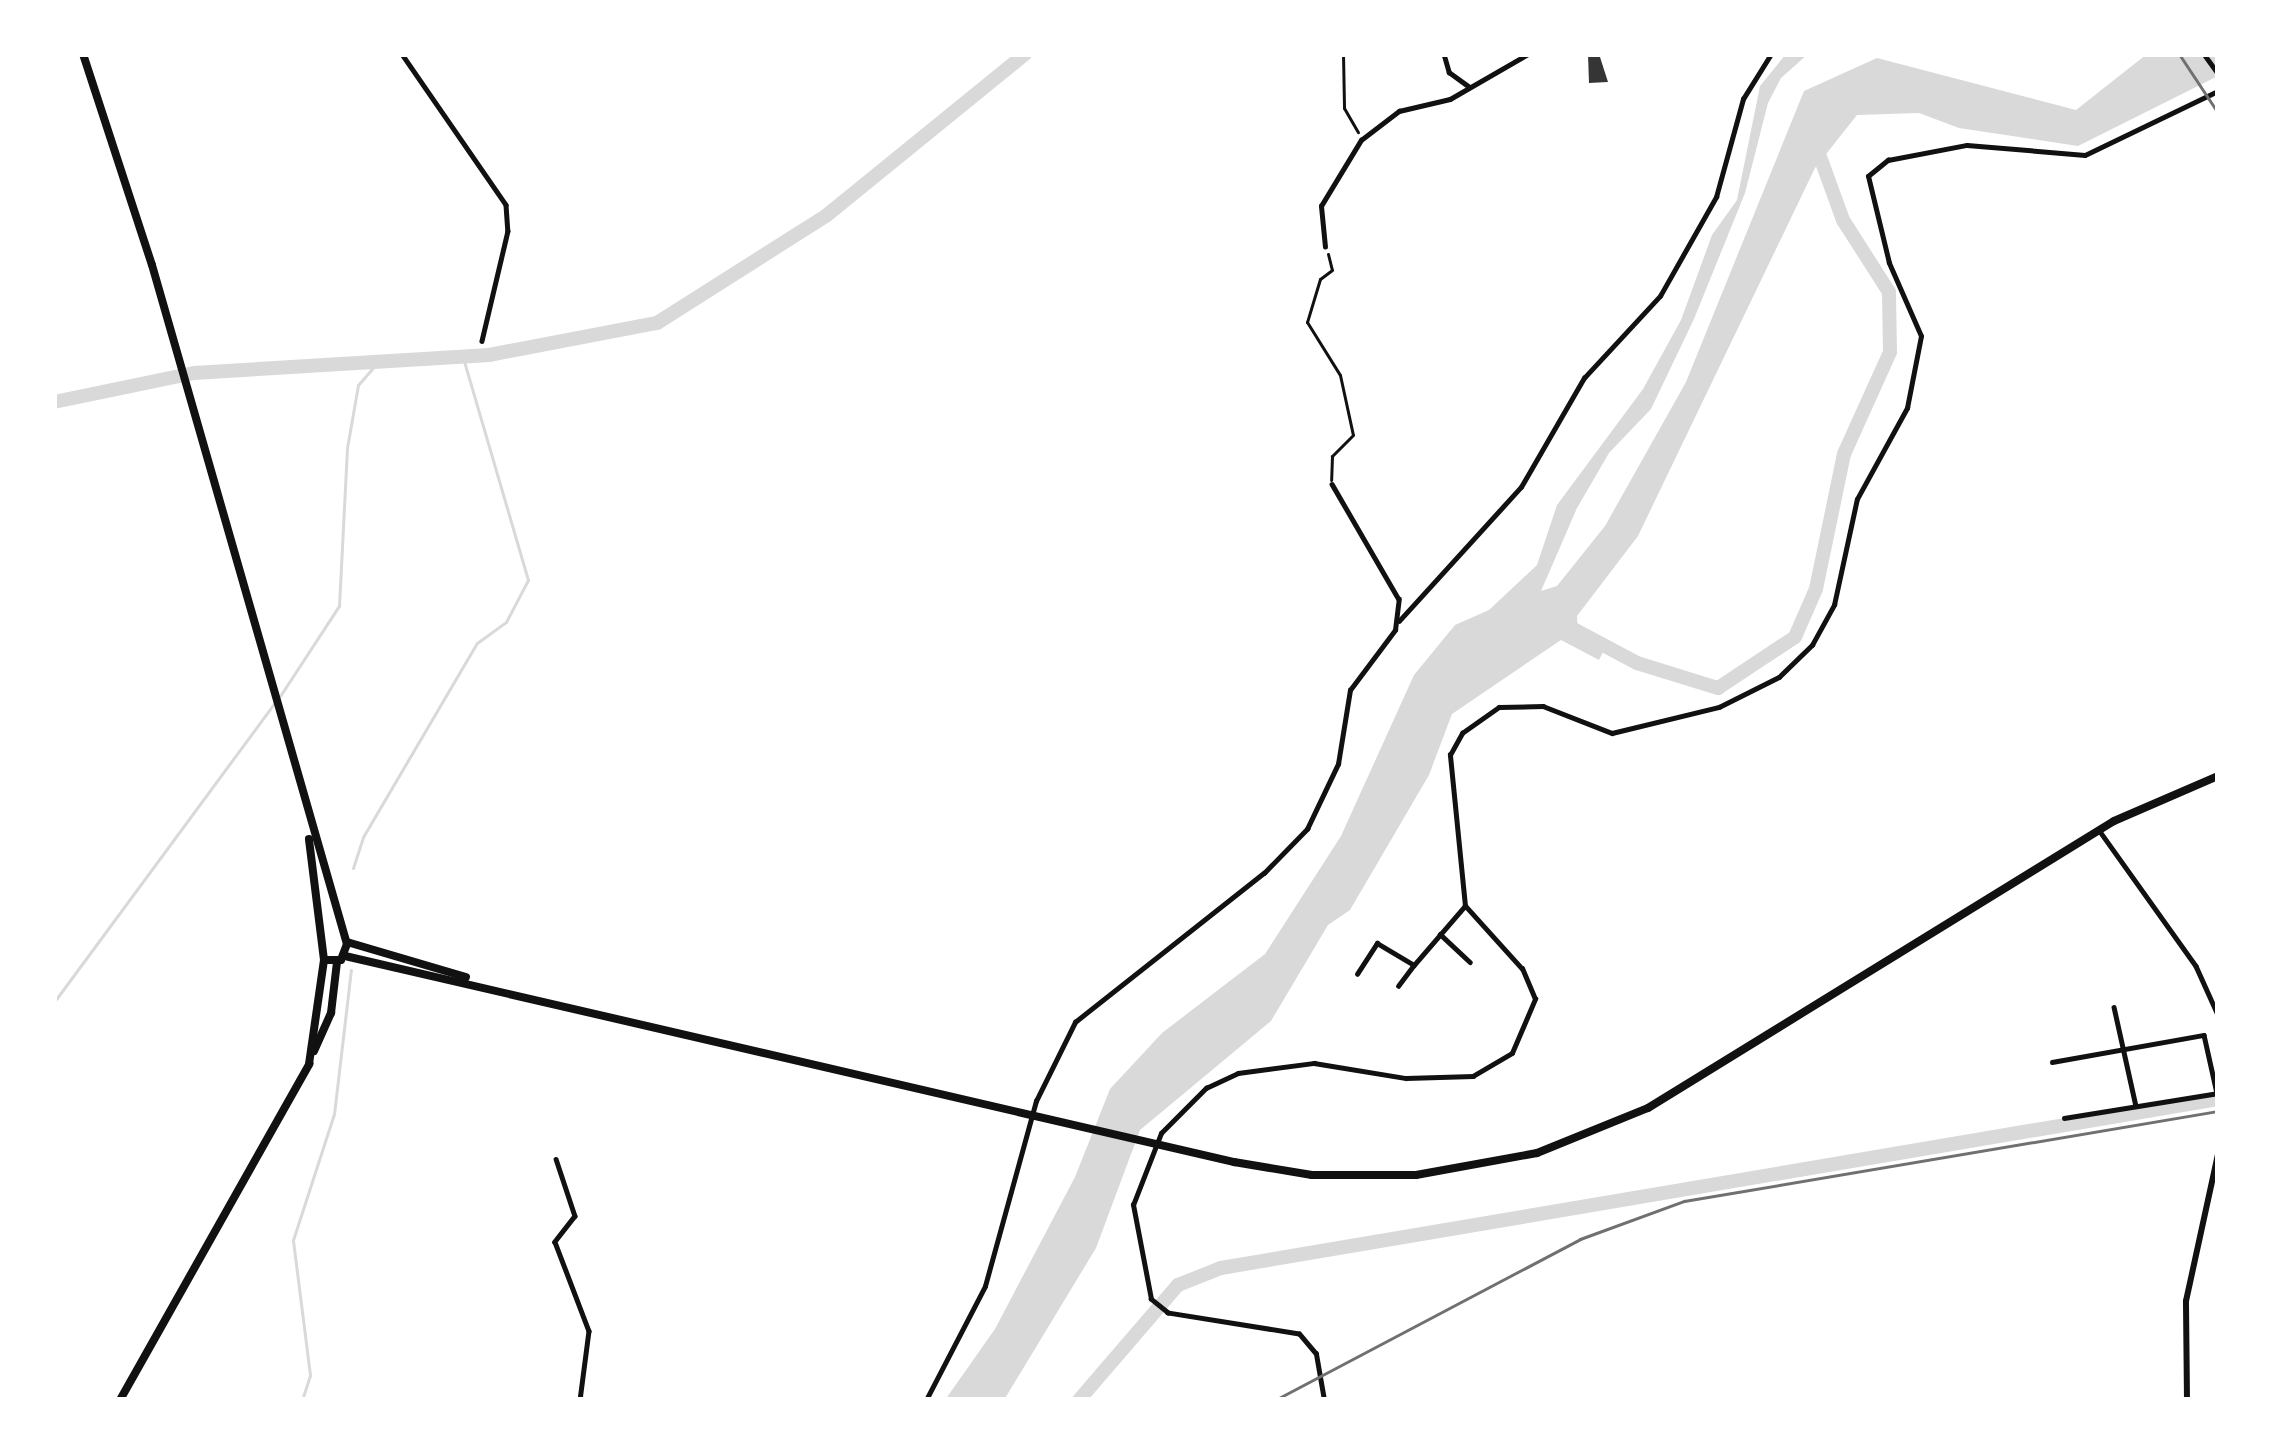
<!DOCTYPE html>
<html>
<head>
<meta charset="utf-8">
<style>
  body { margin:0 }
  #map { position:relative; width:2272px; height:1454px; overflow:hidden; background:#fff; font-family:Quicksand,sans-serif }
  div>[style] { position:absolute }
  .water>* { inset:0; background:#d9d9d9 }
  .stream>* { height:3px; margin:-1.5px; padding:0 1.5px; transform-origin:1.5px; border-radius:1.5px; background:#d9d9d9 }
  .river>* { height:14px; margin:-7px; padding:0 7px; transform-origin:7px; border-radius:7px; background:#d9d9d9 }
  .building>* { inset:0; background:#353535 }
  .path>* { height:3px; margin:-1.5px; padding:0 1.5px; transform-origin:1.5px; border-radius:1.5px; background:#111 }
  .minor>* { height:4.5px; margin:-2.25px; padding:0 2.25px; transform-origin:2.25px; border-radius:2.25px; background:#111 }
  .tertiary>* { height:6px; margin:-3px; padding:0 3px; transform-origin:3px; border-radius:3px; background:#111 }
  .primary>* { height:8px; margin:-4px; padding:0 4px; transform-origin:4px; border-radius:4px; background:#111 }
  .rail>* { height:3px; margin:-1.5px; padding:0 1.5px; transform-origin:1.5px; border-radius:1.5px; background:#707070 }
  span { translate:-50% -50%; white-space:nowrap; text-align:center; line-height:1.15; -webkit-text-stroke:12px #fff; paint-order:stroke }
  .frame { position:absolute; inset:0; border:57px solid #fff; pointer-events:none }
</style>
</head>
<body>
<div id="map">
  <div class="water">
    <div style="clip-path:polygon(1786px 54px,1808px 54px,1781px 78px,1768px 103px,1745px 193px,1694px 319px,1651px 409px,1609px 453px,1577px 508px,1541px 591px,1557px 586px,1605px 526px,1686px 382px,1804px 91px,1877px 58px,2076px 110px,2147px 54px,2218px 54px,2218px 76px,2078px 146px,1959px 128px,1919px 113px,1857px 115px,1815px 168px,1638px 536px,1577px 616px,1578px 638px,1604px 650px,1599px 660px,1561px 640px,1452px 714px,1429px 775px,1350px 910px,1328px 925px,1271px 1021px,1140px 1130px,1096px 1248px,1004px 1400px,945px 1400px,995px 1329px,1075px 1177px,1110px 1089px,1162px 1033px,1265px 954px,1341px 836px,1414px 675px,1455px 625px,1489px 610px,1537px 565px,1557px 505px,1643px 389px,1681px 320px,1712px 235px,1737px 200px,1760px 86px)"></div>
  </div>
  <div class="stream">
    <div style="left:280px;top:696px;width:108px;rotate:-56.8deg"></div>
    <div style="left:339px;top:606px;width:158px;rotate:-87.1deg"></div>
    <div style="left:347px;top:448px;width:64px;rotate:-80.1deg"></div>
    <div style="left:358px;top:385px;width:32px;rotate:-49deg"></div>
    <div style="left:353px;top:868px;width:33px;rotate:-72deg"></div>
    <div style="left:363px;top:837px;width:225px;rotate:-59.6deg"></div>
    <div style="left:477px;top:643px;width:36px;rotate:-36deg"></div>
    <div style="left:506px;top:622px;width:47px;rotate:-62.4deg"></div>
    <div style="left:528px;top:580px;width:232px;rotate:-106.3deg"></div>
    <div style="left:54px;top:1002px;width:370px;rotate:-53.6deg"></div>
    <div style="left:302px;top:1400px;width:26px;rotate:-72deg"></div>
    <div style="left:310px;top:1375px;width:136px;rotate:-97.2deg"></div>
    <div style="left:293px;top:1240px;width:133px;rotate:-72deg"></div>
    <div style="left:334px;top:1114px;width:145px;rotate:-83.3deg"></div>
  </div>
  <div class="river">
    <div style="left:54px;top:402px;width:143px;rotate:-11.7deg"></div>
    <div style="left:194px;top:373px;width:296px;rotate:-3.5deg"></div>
    <div style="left:489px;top:355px;width:171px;rotate:-10.8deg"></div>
    <div style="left:657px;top:323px;width:201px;rotate:-32.4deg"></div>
    <div style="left:827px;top:215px;width:255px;rotate:-39.1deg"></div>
    <div style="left:1562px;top:623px;width:85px;rotate:28.1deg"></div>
    <div style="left:1637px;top:663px;width:85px;rotate:17.2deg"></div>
    <div style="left:1718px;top:688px;width:92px;rotate:-33.5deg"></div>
    <div style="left:1795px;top:637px;width:52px;rotate:-66.4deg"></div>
    <div style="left:1816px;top:589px;width:138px;rotate:-78.3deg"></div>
    <div style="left:1844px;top:454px;width:112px;rotate:-65.7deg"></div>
    <div style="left:1890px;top:352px;width:60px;rotate:-91deg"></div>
    <div style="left:1889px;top:292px;width:85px;rotate:-122.6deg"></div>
    <div style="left:1843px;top:220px;width:82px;rotate:-110deg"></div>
    <div style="left:1079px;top:1400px;width:152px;rotate:-49.3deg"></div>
    <div style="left:1178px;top:1285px;width:46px;rotate:-21.6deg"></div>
    <div style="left:1221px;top:1268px;width:1011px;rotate:-9.62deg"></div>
  </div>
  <div class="building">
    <div style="clip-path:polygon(1588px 54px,1599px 54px,1608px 82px,1589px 83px)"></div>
  </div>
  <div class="path">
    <div style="left:1343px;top:54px;width:54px;rotate:88.9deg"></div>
    <div style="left:1344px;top:108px;width:28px;rotate:60deg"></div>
    <div style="left:1328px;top:254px;width:16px;rotate:76deg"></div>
    <div style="left:1332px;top:270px;width:15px;rotate:143deg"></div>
    <div style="left:1320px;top:279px;width:45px;rotate:106.8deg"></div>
    <div style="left:1307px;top:322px;width:62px;rotate:58.1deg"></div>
    <div style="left:1340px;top:375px;width:61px;rotate:77.8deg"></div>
    <div style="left:1353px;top:435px;width:30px;rotate:135deg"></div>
    <div style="left:1332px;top:456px;width:24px;rotate:92deg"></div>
  </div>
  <div class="minor">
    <div style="left:402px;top:54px;width:183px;rotate:55.4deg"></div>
    <div style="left:506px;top:205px;width:26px;rotate:86deg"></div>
    <div style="left:508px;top:231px;width:113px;rotate:103.3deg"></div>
    <div style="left:1444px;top:54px;width:19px;rotate:74deg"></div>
    <div style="left:1449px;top:72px;width:24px;rotate:36deg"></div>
    <div style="left:2204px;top:54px;width:24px;rotate:54deg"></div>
    <div style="left:1325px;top:247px;width:41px;rotate:-95.6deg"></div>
    <div style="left:1321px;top:206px;width:77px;rotate:-58.8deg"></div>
    <div style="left:1361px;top:140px;width:48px;rotate:-37.3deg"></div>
    <div style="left:1399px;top:111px;width:52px;rotate:-13.2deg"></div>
    <div style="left:1450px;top:99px;width:90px;rotate:-30deg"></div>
    <div style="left:1332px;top:484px;width:132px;rotate:59.9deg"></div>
    <div style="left:1399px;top:621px;width:181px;rotate:-47.7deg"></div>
    <div style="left:1521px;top:487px;width:126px;rotate:-60deg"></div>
    <div style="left:1584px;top:378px;width:112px;rotate:-47.2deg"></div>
    <div style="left:1660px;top:296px;width:114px;rotate:-60.5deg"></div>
    <div style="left:1716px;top:197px;width:102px;rotate:-74.6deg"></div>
    <div style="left:1743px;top:99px;width:53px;rotate:-58.1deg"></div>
    <div style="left:2099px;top:830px;width:167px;rotate:54.5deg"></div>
    <div style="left:2196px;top:966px;width:54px;rotate:65.8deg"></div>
    <div style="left:1440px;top:934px;width:41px;rotate:43deg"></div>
    <div style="left:1357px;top:974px;width:37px;rotate:-57deg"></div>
    <div style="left:1377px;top:943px;width:43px;rotate:30.7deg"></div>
    <div style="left:1414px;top:965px;width:78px;rotate:-49.2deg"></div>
    <div style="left:1398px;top:986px;width:25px;rotate:-53deg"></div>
    <div style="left:2114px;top:1007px;width:101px;rotate:77.5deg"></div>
    <div style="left:2052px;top:1062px;width:154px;rotate:-10.1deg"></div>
    <div style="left:2204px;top:1035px;width:59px;rotate:77.4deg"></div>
    <div style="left:2064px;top:1118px;width:156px;rotate:-9.2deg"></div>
    <div style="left:556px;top:1159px;width:60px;rotate:71.6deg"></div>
    <div style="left:575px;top:1216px;width:33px;rotate:128deg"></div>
    <div style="left:555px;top:1242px;width:95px;rotate:69.1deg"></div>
    <div style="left:589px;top:1331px;width:70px;rotate:97.4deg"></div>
    <div style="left:926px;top:1400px;width:128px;rotate:-62.6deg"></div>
    <div style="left:985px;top:1286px;width:192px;rotate:-74.6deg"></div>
    <div style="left:1036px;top:1101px;width:88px;rotate:-63.7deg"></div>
    <div style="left:1075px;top:1022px;width:241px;rotate:-38.3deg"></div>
    <div style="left:1264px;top:873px;width:62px;rotate:-45.7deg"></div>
    <div style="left:1307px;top:829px;width:72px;rotate:-64.5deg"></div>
    <div style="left:1338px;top:764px;width:75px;rotate:-80.8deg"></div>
    <div style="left:1350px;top:690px;width:75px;rotate:-53.1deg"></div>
    <div style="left:1395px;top:630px;width:31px;rotate:-83deg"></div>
    <div style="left:1324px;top:1400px;width:47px;rotate:-99.9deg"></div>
    <div style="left:1316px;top:1354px;width:26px;rotate:-130deg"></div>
    <div style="left:1299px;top:1334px;width:133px;rotate:-170.9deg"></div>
    <div style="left:1168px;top:1313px;width:22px;rotate:-141deg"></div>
    <div style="left:1151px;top:1299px;width:96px;rotate:-100.8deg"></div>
    <div style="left:1133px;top:1205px;width:77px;rotate:-68.7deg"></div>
    <div style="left:1161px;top:1133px;width:64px;rotate:-45deg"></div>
    <div style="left:1206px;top:1088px;width:35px;rotate:-25deg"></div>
    <div style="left:1238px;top:1073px;width:77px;rotate:-7.5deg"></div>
    <div style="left:1314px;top:1063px;width:93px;rotate:9.3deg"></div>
    <div style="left:1406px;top:1078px;width:67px;rotate:-1.7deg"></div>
    <div style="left:1473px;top:1076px;width:45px;rotate:-30.5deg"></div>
    <div style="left:1512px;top:1053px;width:59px;rotate:-66.9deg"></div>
    <div style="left:1535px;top:999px;width:33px;rotate:-113deg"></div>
    <div style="left:1522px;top:969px;width:85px;rotate:-132.1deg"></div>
    <div style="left:1465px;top:906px;width:152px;rotate:-95.7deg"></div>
    <div style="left:1450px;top:755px;width:25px;rotate:-61deg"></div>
    <div style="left:1462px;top:733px;width:45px;rotate:-35.1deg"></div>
    <div style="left:1499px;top:707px;width:44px;rotate:-1.3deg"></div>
    <div style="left:1543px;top:706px;width:74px;rotate:21.4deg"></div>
    <div style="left:1612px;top:733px;width:110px;rotate:-13.7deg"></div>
    <div style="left:1719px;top:707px;width:67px;rotate:-26.6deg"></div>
    <div style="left:1779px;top:677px;width:46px;rotate:-44.1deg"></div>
    <div style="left:1812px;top:645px;width:46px;rotate:-61.2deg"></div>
    <div style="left:1834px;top:605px;width:108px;rotate:-77.8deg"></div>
    <div style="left:1857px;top:499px;width:104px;rotate:-61.2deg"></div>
    <div style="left:1907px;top:408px;width:73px;rotate:-79deg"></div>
    <div style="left:1921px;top:336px;width:80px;rotate:-113.7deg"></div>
    <div style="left:1889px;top:263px;width:89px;rotate:-103.6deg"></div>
    <div style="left:1868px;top:176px;width:26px;rotate:-39deg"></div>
    <div style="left:1888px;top:160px;width:80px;rotate:-10.8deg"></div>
    <div style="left:1967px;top:145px;width:118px;rotate:4.8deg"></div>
    <div style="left:2085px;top:155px;width:148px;rotate:-25.7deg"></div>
  </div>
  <div class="tertiary">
    <div style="left:2187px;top:1400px;width:99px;rotate:-90.6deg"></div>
    <div style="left:2186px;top:1301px;width:150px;rotate:-77.7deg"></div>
  </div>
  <div class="primary">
    <div style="left:83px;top:54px;width:222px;rotate:71.9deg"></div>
    <div style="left:152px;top:265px;width:706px;rotate:73.98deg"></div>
    <div style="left:347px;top:944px;width:17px;rotate:111deg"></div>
    <div style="left:341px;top:960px;width:17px;rotate:180deg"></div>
    <div style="left:347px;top:942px;width:124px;rotate:16.4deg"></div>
    <div style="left:345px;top:956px;width:913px;rotate:13.05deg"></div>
    <div style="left:1234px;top:1162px;width:79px;rotate:9.5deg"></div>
    <div style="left:1312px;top:1175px;width:104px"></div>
    <div style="left:1416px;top:1175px;width:123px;rotate:-10.3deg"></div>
    <div style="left:1537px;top:1153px;width:120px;rotate:-22.1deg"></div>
    <div style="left:1648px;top:1108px;width:547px;rotate:-31.63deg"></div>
    <div style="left:2114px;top:821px;width:113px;rotate:-23.4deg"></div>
    <div style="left:314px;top:1051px;width:42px;rotate:-65.9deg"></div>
    <div style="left:331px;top:1013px;width:51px;rotate:-83.3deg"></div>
    <div style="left:120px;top:1400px;width:386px;rotate:-60.6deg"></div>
    <div style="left:309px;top:1064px;width:105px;rotate:-81.8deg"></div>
    <div style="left:324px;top:960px;width:122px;rotate:-97.1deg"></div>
  </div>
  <div class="rail">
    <div style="left:2179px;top:54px;width:71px;rotate:56.5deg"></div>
    <div style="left:1275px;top:1400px;width:345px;rotate:-27.8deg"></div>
    <div style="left:1580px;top:1239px;width:111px;rotate:-20.1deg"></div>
    <div style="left:1684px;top:1201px;width:542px;rotate:-9.57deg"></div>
  </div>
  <div class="frame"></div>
</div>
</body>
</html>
